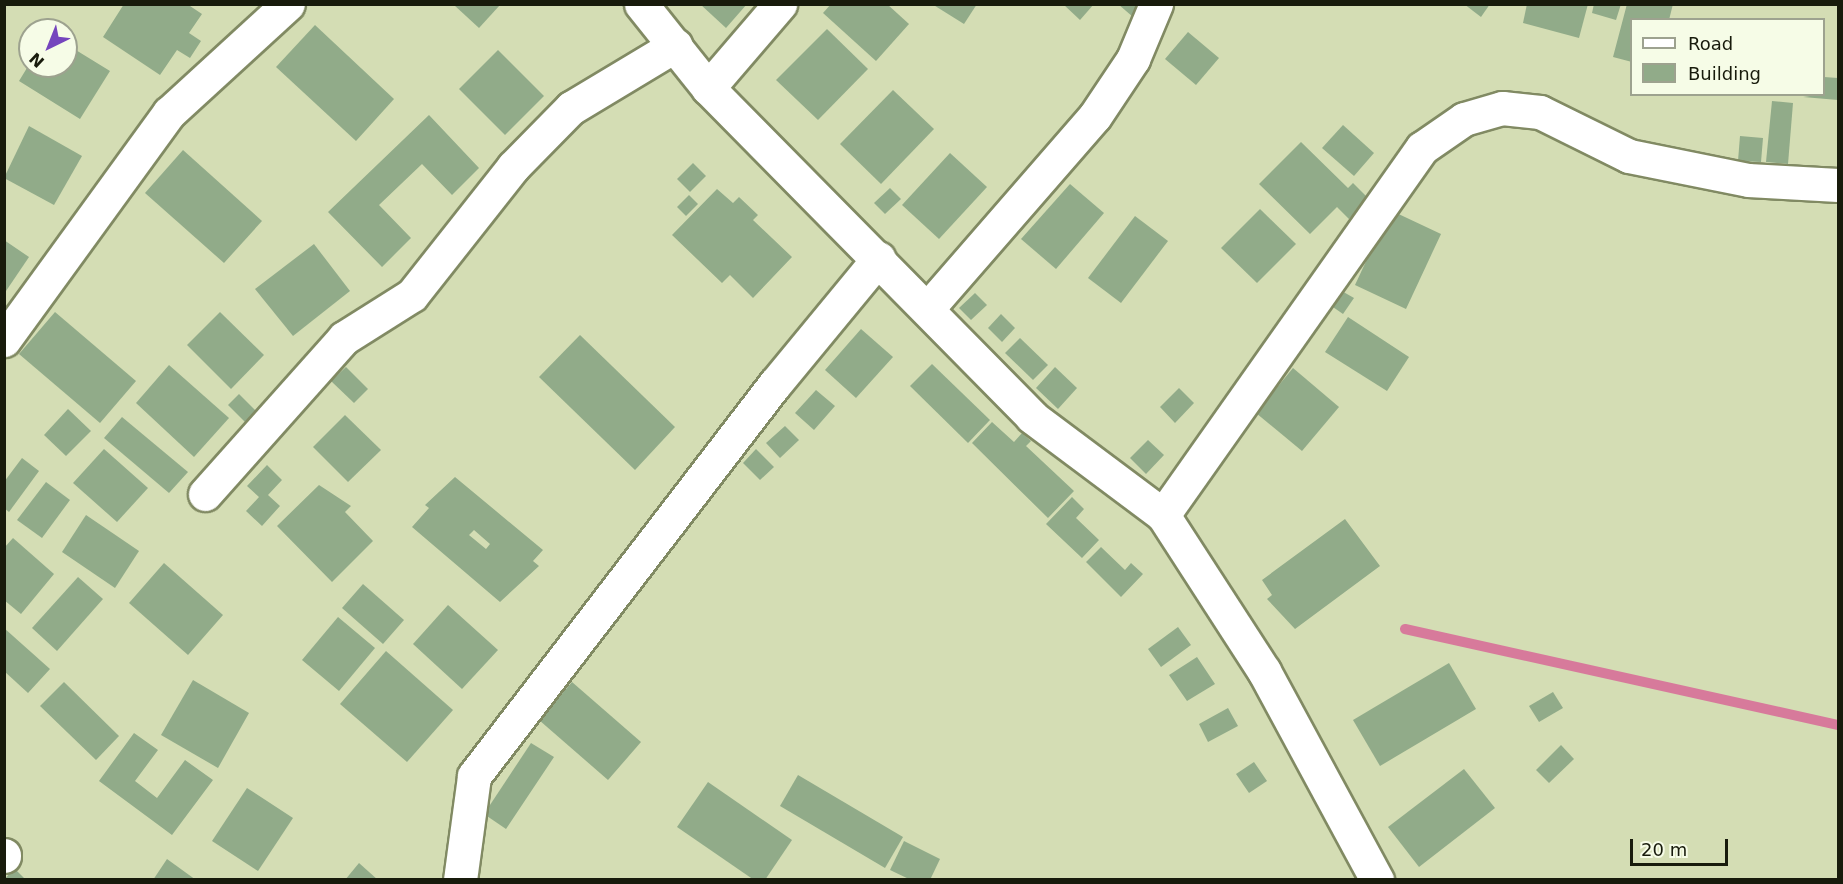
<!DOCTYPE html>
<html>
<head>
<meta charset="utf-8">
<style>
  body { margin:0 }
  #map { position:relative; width:1843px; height:884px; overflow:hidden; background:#d4ddb4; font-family:"DejaVu Sans",sans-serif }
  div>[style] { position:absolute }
  .stream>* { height:10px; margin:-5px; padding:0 5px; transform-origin:5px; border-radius:5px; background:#d77a9b }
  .building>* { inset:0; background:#91ab89 }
  .roads { filter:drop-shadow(2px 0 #818a63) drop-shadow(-2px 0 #818a63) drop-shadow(0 2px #818a63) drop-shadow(0 -2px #818a63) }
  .minor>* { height:33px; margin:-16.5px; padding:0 16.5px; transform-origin:16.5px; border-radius:16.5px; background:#fff }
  span { translate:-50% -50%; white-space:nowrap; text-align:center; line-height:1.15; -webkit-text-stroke:5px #f6fce7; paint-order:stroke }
  .frame { position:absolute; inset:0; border:6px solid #181b0c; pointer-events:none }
  .legend { position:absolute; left:1630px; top:18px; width:195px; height:78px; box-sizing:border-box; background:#f6fce7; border:2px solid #9da28f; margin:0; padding:8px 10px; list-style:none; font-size:18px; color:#181b0c }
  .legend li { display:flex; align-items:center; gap:12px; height:30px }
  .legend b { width:30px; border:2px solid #9da28f }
  .north { position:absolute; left:18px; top:18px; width:60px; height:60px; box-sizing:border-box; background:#f6fce7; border:2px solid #9da28f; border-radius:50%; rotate:223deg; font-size:16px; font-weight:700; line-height:24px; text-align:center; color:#181b0c }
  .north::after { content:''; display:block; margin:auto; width:21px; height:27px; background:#7545bd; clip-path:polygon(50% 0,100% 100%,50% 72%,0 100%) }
  .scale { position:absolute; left:1630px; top:839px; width:98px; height:27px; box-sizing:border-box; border:3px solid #181b0c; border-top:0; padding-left:8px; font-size:18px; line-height:21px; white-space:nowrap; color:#181b0c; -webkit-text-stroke:4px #f6fce7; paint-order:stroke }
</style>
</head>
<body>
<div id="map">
  <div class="stream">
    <div style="left:1405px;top:629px;width:444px;rotate:12.5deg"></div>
  </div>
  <div class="building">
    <div style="clip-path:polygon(124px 4px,187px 4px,202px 14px,189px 33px,201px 41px,190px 58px,177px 50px,160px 75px,103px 37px)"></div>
    <div style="clip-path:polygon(700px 4px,747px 4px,726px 28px)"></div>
    <div style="clip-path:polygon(831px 4px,887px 4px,909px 24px,876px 61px,823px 13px)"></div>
    <div style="clip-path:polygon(932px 4px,977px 4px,964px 24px)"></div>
    <div style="clip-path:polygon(1063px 4px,1094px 4px,1080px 20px)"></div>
    <div style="clip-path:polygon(1118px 4px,1142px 4px,1133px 17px)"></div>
    <div style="clip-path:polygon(1464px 4px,1490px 4px,1481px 17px)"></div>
    <div style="clip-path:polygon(1527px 4px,1588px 4px,1579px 38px,1523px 23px)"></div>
    <div style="clip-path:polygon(1594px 4px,1621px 4px,1616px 20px,1592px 13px)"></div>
    <div style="clip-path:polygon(1627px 4px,1673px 4px,1669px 20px,1632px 20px,1632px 62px,1613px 57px)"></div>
    <div style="clip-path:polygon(454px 5px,500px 5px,479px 28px)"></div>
    <div style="clip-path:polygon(315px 25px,394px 99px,356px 141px,276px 67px)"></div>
    <div style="clip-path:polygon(827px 29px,868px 69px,818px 120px,776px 80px)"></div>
    <div style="clip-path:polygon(1188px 32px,1219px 58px,1196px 85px,1165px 59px)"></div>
    <div style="clip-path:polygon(66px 44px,110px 71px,80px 119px,19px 81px,30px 63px,66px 66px)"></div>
    <div style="clip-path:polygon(498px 50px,544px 96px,505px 135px,459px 89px)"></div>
    <div style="clip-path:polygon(1824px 77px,1838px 78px,1838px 100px,1803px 97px,1824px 94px)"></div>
    <div style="clip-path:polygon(893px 90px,934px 129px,881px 184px,840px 144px)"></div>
    <div style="clip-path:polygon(1772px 101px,1793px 103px,1788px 164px,1766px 162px)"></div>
    <div style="clip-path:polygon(429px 115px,479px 168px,452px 195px,422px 164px,379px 205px,411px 238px,382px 267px,328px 212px)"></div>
    <div style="clip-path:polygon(1343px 125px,1374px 153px,1354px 176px,1322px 148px)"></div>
    <div style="clip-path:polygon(29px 126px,82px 156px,54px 205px,4px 178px)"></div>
    <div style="clip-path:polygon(1740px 136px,1763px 138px,1761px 162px,1738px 161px)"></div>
    <div style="clip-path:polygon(1301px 142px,1348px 188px,1353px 183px,1369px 199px,1349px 219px,1337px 207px,1310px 234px,1259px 184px)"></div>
    <div style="clip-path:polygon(183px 150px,262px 221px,224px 263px,145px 193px)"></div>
    <div style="clip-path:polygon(950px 153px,987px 187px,939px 239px,902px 205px)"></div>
    <div style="clip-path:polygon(693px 163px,706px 176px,690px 192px,677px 179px)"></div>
    <div style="clip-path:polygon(1070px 184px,1104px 213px,1056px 269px,1021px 239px)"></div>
    <div style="clip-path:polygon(890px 188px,901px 199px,885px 214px,874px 203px)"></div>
    <div style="clip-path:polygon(717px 189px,733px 203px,739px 197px,758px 215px,753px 220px,792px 257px,753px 298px,730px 275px,722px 283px,672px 235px)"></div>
    <div style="clip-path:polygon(689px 195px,698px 204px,686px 216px,677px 207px)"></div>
    <div style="clip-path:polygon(1260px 209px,1296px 244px,1257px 283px,1221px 248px)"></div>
    <div style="clip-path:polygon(1390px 210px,1441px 234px,1406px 309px,1355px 285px)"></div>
    <div style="clip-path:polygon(1135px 216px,1168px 241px,1121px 303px,1088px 278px)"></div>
    <div style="clip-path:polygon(4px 240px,29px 257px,4px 294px)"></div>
    <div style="clip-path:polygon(314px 244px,350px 291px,293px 336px,255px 289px)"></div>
    <div style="clip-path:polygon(1340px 290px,1354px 298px,1343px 314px,1330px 305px)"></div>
    <div style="clip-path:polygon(975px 293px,987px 305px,971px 320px,959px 308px)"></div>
    <div style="clip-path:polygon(55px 312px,136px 381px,100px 423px,19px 354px)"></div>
    <div style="clip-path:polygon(220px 312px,264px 355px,231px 389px,187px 345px)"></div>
    <div style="clip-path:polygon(1001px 314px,1015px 328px,1002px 342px,988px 328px)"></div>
    <div style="clip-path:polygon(1348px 317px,1409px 357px,1387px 391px,1325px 352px)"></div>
    <div style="clip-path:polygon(861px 329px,893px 357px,856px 398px,825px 370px)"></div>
    <div style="clip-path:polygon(580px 335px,675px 427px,635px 470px,539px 377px)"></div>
    <div style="clip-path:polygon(1020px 338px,1048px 365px,1033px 380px,1005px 353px)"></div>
    <div style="clip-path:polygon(932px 364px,990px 420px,968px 443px,910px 386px)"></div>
    <div style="clip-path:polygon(169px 365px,229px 418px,194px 457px,136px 403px)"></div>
    <div style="clip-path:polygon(346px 367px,368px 389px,354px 403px,331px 381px)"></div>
    <div style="clip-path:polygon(1055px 367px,1077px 388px,1058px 409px,1036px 388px)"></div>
    <div style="clip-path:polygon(1293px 368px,1339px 407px,1302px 451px,1256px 413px)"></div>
    <div style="clip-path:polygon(1179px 388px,1194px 403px,1175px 423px,1160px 407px)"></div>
    <div style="clip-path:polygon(816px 390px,835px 406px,814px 430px,795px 413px)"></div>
    <div style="clip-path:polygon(239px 394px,257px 412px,246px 423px,228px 405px)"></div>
    <div style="clip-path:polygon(68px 409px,91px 431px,66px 456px,44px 435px)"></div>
    <div style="clip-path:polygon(345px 415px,381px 450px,348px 482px,313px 447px)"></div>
    <div style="clip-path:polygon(122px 417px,188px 472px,169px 493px,104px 438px)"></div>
    <div style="clip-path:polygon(992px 422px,1014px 442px,1022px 433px,1031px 441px,1026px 446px,1074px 491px,1048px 518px,972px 443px)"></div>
    <div style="clip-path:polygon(785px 426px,799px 440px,780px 458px,766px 443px)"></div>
    <div style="clip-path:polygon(1148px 440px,1164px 455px,1146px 474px,1130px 458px)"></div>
    <div style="clip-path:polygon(104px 449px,148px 488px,117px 522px,73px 483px)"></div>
    <div style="clip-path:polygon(756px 449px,774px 467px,760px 480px,743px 463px)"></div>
    <div style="clip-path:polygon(22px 458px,39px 471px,9px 512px,4px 508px,4px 482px)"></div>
    <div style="clip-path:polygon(267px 465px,282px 480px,268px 495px,280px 506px,262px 526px,246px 511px,259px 497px,247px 486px)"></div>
    <div style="clip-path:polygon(evenodd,455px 477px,543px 550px,533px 561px,539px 566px,500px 602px,412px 527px,429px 508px,425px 505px,455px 477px,474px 530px,490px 544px,486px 549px,469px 535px,474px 530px)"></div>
    <div style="clip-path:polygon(46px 482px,70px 500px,42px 538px,17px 520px)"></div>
    <div style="clip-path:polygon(319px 485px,351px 506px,345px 512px,373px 541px,332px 582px,277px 526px)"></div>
    <div style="clip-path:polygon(1072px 497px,1084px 509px,1076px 518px,1099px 540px,1082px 558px,1046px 524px)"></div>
    <div style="clip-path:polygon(86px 515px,139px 551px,115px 588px,62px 552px)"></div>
    <div style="clip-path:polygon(1345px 519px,1380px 566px,1295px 629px,1267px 599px,1272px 595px,1262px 580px)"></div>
    <div style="clip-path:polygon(13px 538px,54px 574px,21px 614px,4px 600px,4px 548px)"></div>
    <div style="clip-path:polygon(1101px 547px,1125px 570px,1131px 563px,1143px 574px,1121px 597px,1086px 562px)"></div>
    <div style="clip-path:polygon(164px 563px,223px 615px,188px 655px,129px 603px)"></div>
    <div style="clip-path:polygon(78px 577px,103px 599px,57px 651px,32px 628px)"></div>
    <div style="clip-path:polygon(363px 584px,404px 620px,383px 644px,342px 608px)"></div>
    <div style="clip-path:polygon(448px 605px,498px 650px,462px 689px,413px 644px)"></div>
    <div style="clip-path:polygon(338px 617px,375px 648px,339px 691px,302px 660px)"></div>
    <div style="clip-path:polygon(1178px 627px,1191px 645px,1161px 667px,1148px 649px)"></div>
    <div style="clip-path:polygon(4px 628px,50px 669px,28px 693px,4px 671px)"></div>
    <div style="clip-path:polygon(386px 651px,453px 710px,407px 762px,340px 704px)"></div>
    <div style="clip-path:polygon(1197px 657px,1215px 684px,1187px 701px,1169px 675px)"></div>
    <div style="clip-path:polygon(1449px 663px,1476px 709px,1380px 766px,1353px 720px)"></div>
    <div style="clip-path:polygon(193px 680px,249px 713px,218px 768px,161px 735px)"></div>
    <div style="clip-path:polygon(64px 682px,119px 736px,96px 760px,40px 706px)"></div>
    <div style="clip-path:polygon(572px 682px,641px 742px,608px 780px,539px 720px)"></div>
    <div style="clip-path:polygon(1553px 692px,1563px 708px,1539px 722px,1529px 706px)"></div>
    <div style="clip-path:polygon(1228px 708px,1238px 726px,1208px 742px,1199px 724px)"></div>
    <div style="clip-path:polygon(134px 733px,158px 750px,135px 781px,157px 798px,185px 760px,213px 780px,172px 835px,99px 781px)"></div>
    <div style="clip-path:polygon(531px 743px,554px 757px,506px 829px,484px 814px)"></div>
    <div style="clip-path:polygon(1561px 745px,1574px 759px,1549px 783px,1536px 770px)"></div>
    <div style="clip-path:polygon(1254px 762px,1267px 781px,1249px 793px,1236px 774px)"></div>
    <div style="clip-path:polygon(1464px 769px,1495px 808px,1419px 867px,1388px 827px)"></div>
    <div style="clip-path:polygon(798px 775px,903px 837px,885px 868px,780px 806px)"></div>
    <div style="clip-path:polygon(708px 782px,792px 840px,765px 880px,754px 880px,677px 827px)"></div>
    <div style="clip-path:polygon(247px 788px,293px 818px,258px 871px,212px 841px)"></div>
    <div style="clip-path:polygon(904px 841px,940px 859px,930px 880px,911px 880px,890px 870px)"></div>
    <div style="clip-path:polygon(167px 859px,196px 880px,153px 880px)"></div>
    <div style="clip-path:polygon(359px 863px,378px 880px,345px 880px)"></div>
    <div style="clip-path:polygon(14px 868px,26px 880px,4px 880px)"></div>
  </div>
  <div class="roads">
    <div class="minor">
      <div style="left:641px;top:4px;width:107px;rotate:51.4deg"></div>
      <div style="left:708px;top:88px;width:462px;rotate:45.4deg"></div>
      <div style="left:1032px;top:417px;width:164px;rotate:36.8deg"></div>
      <div style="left:1163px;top:515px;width:186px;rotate:57.1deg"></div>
      <div style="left:1264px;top:671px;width:238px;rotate:61.6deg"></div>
      <div style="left:708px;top:88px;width:111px;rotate:-49.4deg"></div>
      <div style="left:928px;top:308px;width:254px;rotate:-49deg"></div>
      <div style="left:1095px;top:116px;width:69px;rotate:-56.3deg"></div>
      <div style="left:1133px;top:59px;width:60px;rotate:-67.3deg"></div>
      <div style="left:4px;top:340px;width:281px;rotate:-54deg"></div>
      <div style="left:169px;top:113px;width:161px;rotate:-42.5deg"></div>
      <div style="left:205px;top:494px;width:209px;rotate:-48.3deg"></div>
      <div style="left:344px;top:338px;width:80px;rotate:-32.3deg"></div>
      <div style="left:412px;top:295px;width:163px;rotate:-51.7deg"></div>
      <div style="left:513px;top:167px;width:83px;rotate:-45.5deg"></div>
      <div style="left:571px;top:108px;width:122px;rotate:-31deg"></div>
      <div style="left:1163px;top:515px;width:449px;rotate:-54.8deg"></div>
      <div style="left:1422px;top:148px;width:51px;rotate:-34.6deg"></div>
      <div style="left:1464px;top:119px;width:40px;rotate:-16deg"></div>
      <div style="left:1502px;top:108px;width:38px;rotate:6deg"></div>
      <div style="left:1540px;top:112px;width:99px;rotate:26.3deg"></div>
      <div style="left:1629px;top:156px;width:121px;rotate:11.4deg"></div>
      <div style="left:1748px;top:180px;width:90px;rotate:3.2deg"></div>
      <div style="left:4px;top:855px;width:1px;rotate:90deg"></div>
      <div style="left:460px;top:880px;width:105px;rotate:-82.3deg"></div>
      <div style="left:474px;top:776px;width:494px;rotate:-52.5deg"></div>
      <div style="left:775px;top:384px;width:163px;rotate:-50.5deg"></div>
    </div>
  </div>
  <div class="frame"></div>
  <ul class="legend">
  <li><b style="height:8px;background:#fff"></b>Road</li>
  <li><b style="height:16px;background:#91ab89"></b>Building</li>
  </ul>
  <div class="north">N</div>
  <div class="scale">20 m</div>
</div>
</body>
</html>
